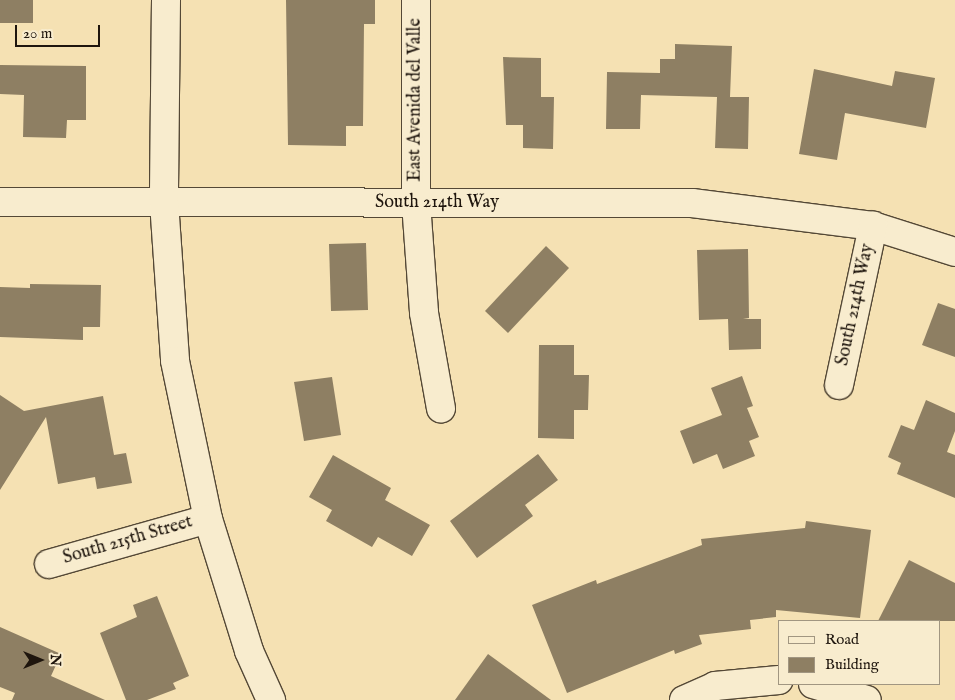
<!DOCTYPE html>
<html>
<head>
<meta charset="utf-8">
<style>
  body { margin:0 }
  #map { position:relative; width:955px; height:700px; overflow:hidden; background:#f5e1b3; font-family:"IM FELL English",serif }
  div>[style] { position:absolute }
  .building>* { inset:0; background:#8e7f63 }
  .roads { filter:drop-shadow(1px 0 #544836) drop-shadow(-1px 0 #544836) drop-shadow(0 1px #544836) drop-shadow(0 -1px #544836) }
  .minor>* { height:28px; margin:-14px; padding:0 14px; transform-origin:14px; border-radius:14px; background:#f8ecce }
  .tertiary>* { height:28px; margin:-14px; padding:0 14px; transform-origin:14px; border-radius:14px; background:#f8ecce }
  span { translate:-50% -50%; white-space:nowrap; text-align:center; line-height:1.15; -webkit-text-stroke:5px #f8ecce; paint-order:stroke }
  .street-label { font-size:18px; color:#1e150d }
  .legend { position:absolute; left:778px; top:620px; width:162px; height:65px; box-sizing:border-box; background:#f8ecce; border:1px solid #a19681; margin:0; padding:6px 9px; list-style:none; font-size:15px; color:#1e150d }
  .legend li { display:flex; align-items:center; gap:10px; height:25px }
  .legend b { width:25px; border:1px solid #a19681 }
  .north { position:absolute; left:15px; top:635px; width:50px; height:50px; -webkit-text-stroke:4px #f8ecce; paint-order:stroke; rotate:90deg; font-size:14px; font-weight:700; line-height:20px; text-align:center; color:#1e150d }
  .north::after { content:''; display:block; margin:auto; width:18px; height:22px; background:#1e150d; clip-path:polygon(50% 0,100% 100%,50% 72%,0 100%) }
  .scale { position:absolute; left:15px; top:25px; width:85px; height:22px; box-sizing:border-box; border:2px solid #1e150d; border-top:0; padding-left:6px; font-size:15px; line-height:18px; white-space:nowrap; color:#1e150d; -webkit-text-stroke:4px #f8ecce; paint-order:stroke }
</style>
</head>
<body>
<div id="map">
  <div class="building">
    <div style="clip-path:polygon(0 0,33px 0,33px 23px,0 23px)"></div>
    <div style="clip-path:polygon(286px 0,375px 0,375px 24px,364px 24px,363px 126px,346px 126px,346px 146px,288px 145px)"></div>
    <div style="clip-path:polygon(675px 44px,732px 46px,730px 97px,749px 97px,748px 149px,715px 148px,717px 97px,641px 95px,640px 129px,606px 129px,607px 72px,660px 73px,660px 59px,675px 59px)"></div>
    <div style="clip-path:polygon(503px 57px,541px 58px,541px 97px,554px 97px,553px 149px,523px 148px,523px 125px,506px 125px)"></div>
    <div style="clip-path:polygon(0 65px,86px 66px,86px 120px,67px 120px,66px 138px,23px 137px,24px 95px,0 94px)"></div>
    <div style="clip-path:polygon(814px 69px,892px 86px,895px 71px,935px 78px,926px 128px,845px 113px,837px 160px,799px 154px)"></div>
    <div style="clip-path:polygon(366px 243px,368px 310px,331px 311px,329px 244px)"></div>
    <div style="clip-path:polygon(546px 246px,569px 268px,508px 333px,485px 311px)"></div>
    <div style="clip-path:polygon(748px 249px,749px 318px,743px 319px,761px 319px,761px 349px,729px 350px,728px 319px,699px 320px,697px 250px)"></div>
    <div style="clip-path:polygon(30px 284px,101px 285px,100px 327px,83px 327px,83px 340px,0 337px,0 287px,30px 288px)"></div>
    <div style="clip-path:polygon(938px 303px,955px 309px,955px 357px,922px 345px)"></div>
    <div style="clip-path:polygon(539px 345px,574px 345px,574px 375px,589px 375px,588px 410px,574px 410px,574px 439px,538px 438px)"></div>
    <div style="clip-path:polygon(742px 376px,753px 406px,747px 408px,759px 437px,749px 441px,755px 456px,723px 469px,717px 454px,693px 464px,680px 431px,722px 415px,711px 388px)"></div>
    <div style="clip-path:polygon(332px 377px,341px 435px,304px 441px,294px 382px)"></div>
    <div style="clip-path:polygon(0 395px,24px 411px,103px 396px,114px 455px,126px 453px,132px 483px,97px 489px,95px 477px,58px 484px,46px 417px,0 490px)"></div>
    <div style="clip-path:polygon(926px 400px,955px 413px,955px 431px,947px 452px,955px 455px,955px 498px,897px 474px,901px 463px,888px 457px,901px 425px,914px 430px)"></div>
    <div style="clip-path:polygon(538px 454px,558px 480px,525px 505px,533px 516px,477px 558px,450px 521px)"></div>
    <div style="clip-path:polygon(333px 455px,391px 488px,385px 500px,430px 525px,412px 556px,378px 537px,372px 547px,326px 521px,332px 510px,309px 497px)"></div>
    <div style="clip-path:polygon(806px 521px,871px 530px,860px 618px,776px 610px,776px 617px,750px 620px,751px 629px,699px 635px,702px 644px,675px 654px,674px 650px,567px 693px,532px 605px,596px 580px,597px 584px,702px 545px,701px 539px,805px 528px)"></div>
    <div style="clip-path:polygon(909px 560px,955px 583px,955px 621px,878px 621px)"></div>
    <div style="clip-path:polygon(157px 596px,189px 676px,173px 683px,176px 689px,147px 700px,126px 700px,100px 633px,137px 617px,133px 605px)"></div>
    <div style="clip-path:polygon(0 627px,61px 654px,51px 676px,105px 700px,12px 700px,15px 693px,0 687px)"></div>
    <div style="clip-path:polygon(488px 654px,551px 700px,455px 700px)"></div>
  </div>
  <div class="roads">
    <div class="minor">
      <div style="left:416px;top:0;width:203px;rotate:90deg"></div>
      <div style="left:416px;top:203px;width:110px;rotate:85.8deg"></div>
      <div style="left:424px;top:313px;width:97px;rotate:79.9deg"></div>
      <div style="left:0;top:202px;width:692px;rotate:0.08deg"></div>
      <div style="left:692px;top:203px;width:182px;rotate:7.2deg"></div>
      <div style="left:873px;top:226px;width:86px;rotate:17.6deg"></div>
      <div style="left:839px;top:385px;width:163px;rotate:-77.9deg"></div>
      <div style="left:49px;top:564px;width:165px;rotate:-15.8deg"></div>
      <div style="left:813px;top:684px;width:56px;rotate:16.5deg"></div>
      <div style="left:684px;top:700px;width:34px;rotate:-24deg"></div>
      <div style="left:715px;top:686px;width:64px;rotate:-5.4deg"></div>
    </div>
    <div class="tertiary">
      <div style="left:166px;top:0;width:202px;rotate:90.6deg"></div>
      <div style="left:164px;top:202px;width:159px;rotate:86deg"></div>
      <div style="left:175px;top:361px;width:161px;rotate:78.2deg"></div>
      <div style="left:208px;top:519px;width:138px;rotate:72.7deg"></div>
      <div style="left:249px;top:651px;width:54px;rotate:65.8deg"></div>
    </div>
  </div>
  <div class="street-label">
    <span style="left:416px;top:100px;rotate:-90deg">East Avenida del Valle</span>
    <span style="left:437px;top:203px">South 214th Way</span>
    <span style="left:856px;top:305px;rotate:-78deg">South 214th Way</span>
    <span style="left:128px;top:541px;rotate:-16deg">South 215th Street</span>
  </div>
  <ul class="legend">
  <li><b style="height:6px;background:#f8ecce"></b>Road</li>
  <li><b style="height:14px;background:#8e7f63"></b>Building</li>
  </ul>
  <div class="north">N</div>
  <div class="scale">20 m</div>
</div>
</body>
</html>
